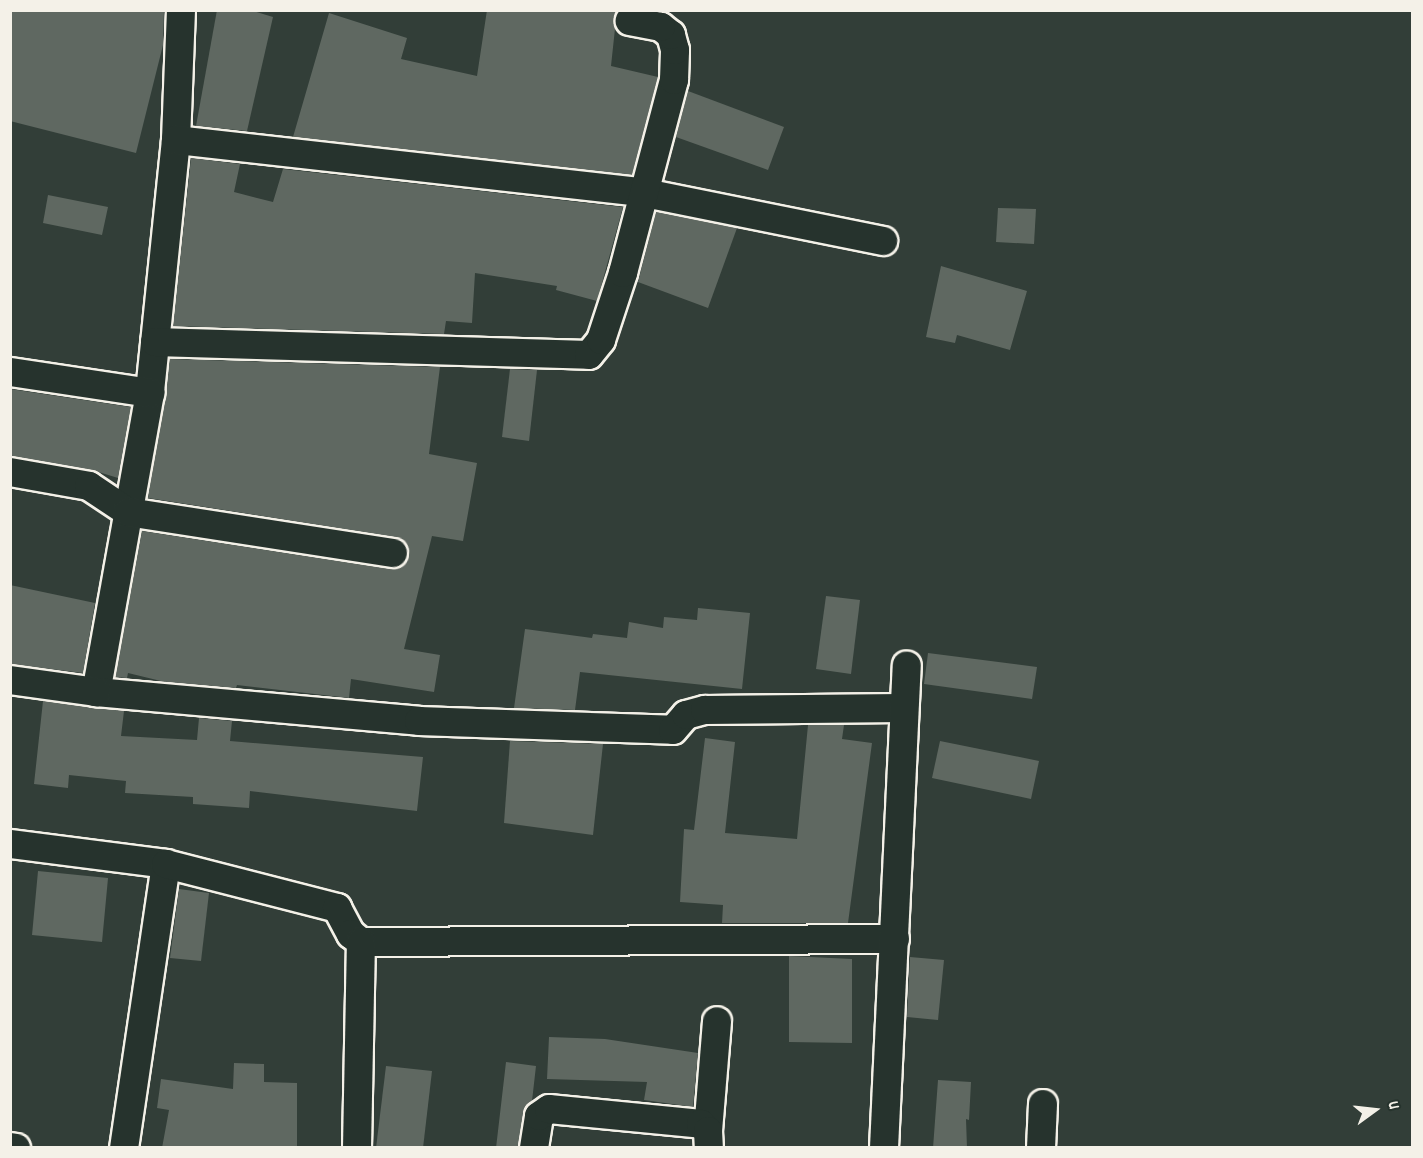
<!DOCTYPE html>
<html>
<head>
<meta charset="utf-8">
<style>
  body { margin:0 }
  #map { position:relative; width:1423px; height:1158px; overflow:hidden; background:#323e38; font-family:Dekko,sans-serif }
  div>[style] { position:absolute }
  .building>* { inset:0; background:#5f6861 }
  .roads { filter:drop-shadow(2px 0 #f4f1e8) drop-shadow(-2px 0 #f4f1e8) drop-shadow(0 2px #f4f1e8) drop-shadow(0 -2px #f4f1e8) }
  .street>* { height:28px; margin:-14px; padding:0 14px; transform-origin:14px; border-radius:14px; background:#26332d }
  span { translate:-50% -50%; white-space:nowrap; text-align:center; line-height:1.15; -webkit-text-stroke:5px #26332d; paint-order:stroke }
  .frame { position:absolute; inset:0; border:12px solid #f4f1e8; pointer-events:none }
  .north { position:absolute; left:1345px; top:1080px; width:60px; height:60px; -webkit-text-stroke:4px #26332d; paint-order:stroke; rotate:75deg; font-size:16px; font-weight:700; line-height:24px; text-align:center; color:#f4f1e8 }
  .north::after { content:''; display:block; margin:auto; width:21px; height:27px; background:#f4f1e8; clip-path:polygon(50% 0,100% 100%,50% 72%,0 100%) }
</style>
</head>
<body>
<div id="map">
  <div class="building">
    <div style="clip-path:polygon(10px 10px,164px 10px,163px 45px,136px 153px,10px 121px)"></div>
    <div style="clip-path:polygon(217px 10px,250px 10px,273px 17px,247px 131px,196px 126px)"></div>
    <div style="clip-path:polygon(487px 10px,617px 10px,611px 66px,658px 77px,632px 175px,293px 137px,329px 13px,407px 38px,401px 59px,477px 76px)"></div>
    <div style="clip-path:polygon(688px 91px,784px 127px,768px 170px,676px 137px)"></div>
    <div style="clip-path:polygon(191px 158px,240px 164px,234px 192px,273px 202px,283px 169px,623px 207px,597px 301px,556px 290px,557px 286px,475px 273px,472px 323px,446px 321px,444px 334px,173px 326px)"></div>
    <div style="clip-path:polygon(48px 195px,108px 207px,102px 235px,43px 223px)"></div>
    <div style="clip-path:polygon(998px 208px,1036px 209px,1034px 244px,996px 242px)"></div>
    <div style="clip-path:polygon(656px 212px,737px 228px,708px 308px,638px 282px)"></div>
    <div style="clip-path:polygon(941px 266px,1027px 291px,1010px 350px,957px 335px,955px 343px,926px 337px)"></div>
    <div style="clip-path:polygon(170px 359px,440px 367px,429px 454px,477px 463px,463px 541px,432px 536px,404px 649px,440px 655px,434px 692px,351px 679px,349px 698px,237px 685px,236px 688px,165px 682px,128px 673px,127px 678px,115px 677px,142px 531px,390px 569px,399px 568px,409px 556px,408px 547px,396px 537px,148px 498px)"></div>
    <div style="clip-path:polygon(510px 369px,537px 370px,529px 441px,502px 437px)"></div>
    <div style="clip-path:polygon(10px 389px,131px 407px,118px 478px,92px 470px,10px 456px)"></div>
    <div style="clip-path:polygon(10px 585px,95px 603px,83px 673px,10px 664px)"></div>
    <div style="clip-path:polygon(826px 596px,860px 600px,851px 674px,816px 669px)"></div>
    <div style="clip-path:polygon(698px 608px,750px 613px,742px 689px,580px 672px,575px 710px,514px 708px,525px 629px,592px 638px,593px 634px,627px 638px,629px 622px,663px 628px,664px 617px,697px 620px)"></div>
    <div style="clip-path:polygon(928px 653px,1037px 667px,1032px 699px,924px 684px)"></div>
    <div style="clip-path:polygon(43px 701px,124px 711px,121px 736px,197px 740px,199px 718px,232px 721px,230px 741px,423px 757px,417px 811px,250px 791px,249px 808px,193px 804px,193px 797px,125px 793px,126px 781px,69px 775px,68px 788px,34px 784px)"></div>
    <div style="clip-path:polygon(808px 725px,844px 725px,842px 739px,872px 743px,848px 923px,722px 923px,723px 905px,680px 902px,684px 829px,694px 830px,705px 738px,735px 742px,725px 833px,797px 839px)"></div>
    <div style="clip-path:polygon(510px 741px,603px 744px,593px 835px,504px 823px)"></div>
    <div style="clip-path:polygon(940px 741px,1039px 761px,1031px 799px,932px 778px)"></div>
    <div style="clip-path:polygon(38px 871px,108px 878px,102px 942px,32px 935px)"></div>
    <div style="clip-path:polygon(179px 889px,209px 893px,201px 961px,170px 958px)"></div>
    <div style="clip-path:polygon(789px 956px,852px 959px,852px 1043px,789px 1042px)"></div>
    <div style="clip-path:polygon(910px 957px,944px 960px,938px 1020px,907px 1017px)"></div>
    <div style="clip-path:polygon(549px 1037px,605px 1039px,698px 1053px,693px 1107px,644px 1100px,647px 1082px,547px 1079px)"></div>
    <div style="clip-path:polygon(506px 1062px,536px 1066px,532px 1101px,523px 1113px,518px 1148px,496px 1148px)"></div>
    <div style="clip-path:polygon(234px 1063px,264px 1064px,264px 1082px,297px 1083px,297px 1148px,162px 1148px,169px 1110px,157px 1108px,161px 1079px,233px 1089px)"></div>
    <div style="clip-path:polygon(386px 1066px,432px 1071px,423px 1148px,376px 1148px)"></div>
    <div style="clip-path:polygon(938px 1080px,971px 1082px,969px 1120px,966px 1119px,967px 1148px,933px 1148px)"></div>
  </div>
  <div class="roads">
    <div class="street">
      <div style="left:181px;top:10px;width:130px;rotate:92.2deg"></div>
      <div style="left:176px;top:140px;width:254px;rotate:95.9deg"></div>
      <div style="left:150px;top:393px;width:304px;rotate:100.2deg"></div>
      <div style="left:96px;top:692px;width:324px;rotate:5.1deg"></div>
      <div style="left:419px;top:721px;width:254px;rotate:2deg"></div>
      <div style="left:673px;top:730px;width:20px;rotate:-49deg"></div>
      <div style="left:686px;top:715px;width:20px;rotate:-15deg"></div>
      <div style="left:705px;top:710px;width:198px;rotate:-0.6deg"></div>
      <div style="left:176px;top:140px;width:472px;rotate:6.4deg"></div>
      <div style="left:645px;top:193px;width:243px;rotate:11.4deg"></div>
      <div style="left:155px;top:342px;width:434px;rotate:1.7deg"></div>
      <div style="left:589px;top:355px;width:19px;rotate:-51deg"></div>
      <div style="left:601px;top:340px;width:71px;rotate:-71.8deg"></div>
      <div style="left:623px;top:273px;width:200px;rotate:-75.2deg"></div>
      <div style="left:674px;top:80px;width:30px;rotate:-88deg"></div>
      <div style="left:675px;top:50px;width:16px;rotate:-105deg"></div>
      <div style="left:671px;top:35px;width:13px;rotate:-141deg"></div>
      <div style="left:661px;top:27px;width:32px;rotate:-169deg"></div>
      <div style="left:10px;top:372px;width:142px;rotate:8.5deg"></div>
      <div style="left:10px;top:472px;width:80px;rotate:10deg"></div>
      <div style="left:89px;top:486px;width:47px;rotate:33.7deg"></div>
      <div style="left:128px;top:512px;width:268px;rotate:8.8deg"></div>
      <div style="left:10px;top:680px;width:87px;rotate:7.9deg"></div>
      <div style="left:10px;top:844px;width:157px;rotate:7.3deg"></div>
      <div style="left:166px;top:864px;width:287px;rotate:98.4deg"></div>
      <div style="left:166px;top:864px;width:177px;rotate:14.4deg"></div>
      <div style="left:337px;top:908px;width:30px;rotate:62deg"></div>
      <div style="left:351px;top:934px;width:13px;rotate:39deg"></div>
      <div style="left:361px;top:942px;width:534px;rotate:-0.32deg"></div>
      <div style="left:708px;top:1131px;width:110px;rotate:-85.3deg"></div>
      <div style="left:10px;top:1147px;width:6px;rotate:9deg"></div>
      <div style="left:357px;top:1148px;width:206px;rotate:-88.9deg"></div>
      <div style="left:534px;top:1148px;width:32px;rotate:-81deg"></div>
      <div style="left:539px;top:1116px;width:12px;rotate:-35deg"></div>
      <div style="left:549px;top:1109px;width:153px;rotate:5.6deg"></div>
      <div style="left:701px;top:1124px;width:10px;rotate:45deg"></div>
      <div style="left:708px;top:1131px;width:17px;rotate:87deg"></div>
      <div style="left:884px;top:1148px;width:483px;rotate:-87.3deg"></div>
      <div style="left:1041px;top:1148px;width:44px;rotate:-87.4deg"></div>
    </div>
  </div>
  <div class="frame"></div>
  <div class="north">U</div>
</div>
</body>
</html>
